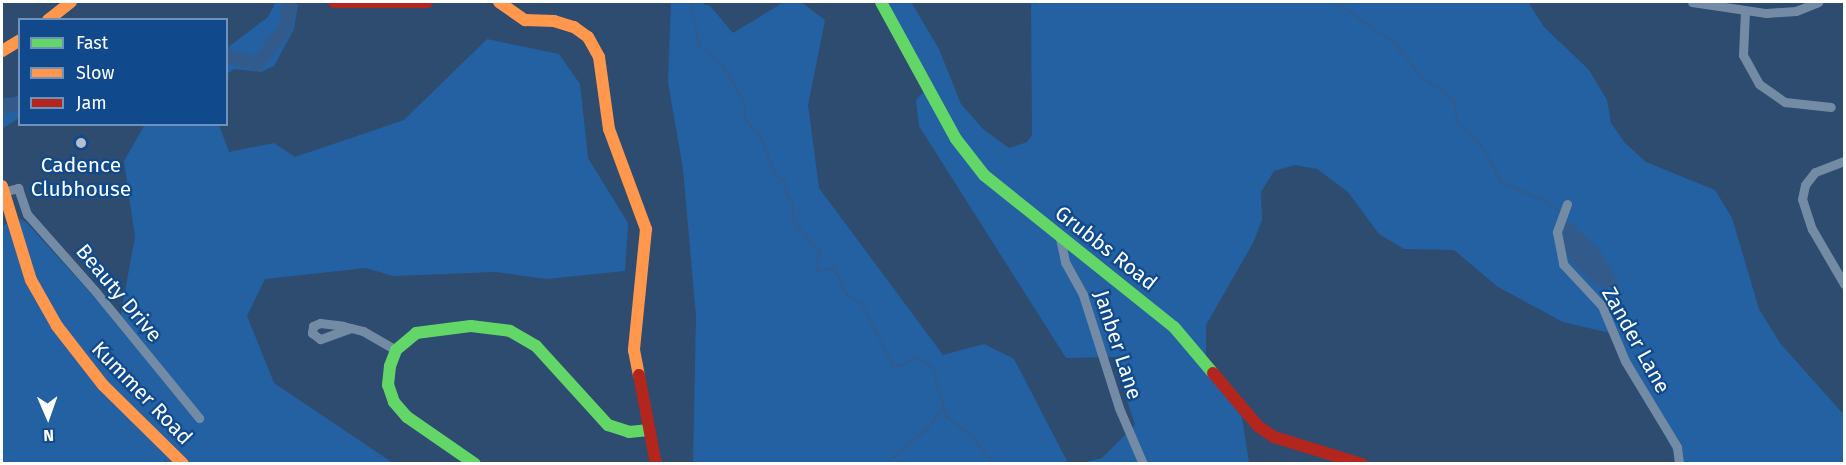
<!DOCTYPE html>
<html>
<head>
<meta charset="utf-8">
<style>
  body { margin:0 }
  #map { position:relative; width:1846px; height:465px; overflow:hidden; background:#2d4c70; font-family:"Fira Sans",sans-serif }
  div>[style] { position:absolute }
  .green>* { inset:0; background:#2361a3 }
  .water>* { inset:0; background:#325b8b }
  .stream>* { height:2px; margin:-1px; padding:0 1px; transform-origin:1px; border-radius:1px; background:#325b8b }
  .river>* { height:14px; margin:-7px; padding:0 7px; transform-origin:7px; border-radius:7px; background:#325b8b }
  .street>* { height:9px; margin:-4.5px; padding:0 4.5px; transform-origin:4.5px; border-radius:4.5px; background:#748ba5 }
  .fast>* { height:12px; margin:-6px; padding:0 6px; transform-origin:6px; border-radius:6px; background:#63d668 }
  .slow>* { height:12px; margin:-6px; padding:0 6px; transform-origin:6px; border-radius:6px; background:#ff974d }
  .jam>* { height:12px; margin:-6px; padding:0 6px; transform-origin:6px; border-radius:6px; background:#b3261e }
  .dots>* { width:16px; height:16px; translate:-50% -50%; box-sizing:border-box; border:3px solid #114a8c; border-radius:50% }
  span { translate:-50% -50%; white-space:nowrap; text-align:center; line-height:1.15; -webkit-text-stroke:4.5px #114a8c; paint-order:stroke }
  .poi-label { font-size:21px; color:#fff }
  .street-label { font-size:21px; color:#fff }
  .frame { position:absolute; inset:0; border:3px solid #fff; pointer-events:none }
  .legend { position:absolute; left:18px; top:18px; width:210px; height:108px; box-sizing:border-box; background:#114a8c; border:2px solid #7092ba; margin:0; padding:8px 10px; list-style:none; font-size:18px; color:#fff }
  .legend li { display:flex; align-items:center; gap:12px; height:30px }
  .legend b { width:30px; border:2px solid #7092ba }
  .north { position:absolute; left:18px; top:387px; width:60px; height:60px; -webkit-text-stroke:4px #114a8c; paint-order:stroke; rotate:178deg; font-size:16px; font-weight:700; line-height:24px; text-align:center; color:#fff }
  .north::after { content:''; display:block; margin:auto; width:21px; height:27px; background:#fff; clip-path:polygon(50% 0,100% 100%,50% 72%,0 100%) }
</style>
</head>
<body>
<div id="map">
  <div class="green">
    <div style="clip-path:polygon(276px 2px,298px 4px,294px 29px,274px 66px,261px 72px,234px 69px,227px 74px,227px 48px,268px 17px)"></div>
    <div style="clip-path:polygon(671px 2px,700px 2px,711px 7px,733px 33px,784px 2px,801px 2px,825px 20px,808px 105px,819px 188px,943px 355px,984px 344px,1014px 359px,1068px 463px,693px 463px,696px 316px,683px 169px,668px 82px)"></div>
    <div style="clip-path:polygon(885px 2px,911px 2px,939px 49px,961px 104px,983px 129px,1009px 148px,1027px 142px,1032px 135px,1031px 2px,1528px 2px,1544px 27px,1589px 70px,1607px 100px,1611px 123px,1625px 143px,1646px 162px,1715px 190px,1732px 218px,1759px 309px,1780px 343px,1844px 415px,1844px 463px,1679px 463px,1614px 334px,1563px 322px,1498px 287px,1454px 250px,1404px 249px,1379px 234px,1348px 192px,1317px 169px,1295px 165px,1274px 171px,1261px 192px,1262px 220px,1253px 243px,1206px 325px,1206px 372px,1242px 417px,1249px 463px,1082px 463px,1102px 458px,1135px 425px,1113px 357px,1066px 358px,919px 126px,916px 100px,928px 87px)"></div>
    <div style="clip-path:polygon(487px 39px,559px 54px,580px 84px,588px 158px,628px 223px,625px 271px,546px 279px,496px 272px,393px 276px,366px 268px,265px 279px,247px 316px,274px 383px,393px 463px,2px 464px,2px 226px,20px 219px,26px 222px,119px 324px,135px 237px,124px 161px,144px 126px,139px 125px,219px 125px,229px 152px,274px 143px,295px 157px,404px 120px)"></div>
    <div style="clip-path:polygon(19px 96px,19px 118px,2px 129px,2px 99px)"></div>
  </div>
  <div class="water">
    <div style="clip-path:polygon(1568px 221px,1599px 249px,1620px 285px,1607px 289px,1594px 284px,1572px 263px,1561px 245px,1561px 231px)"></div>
  </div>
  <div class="stream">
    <div style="left:691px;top:2px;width:45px;rotate:79.7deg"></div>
    <div style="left:699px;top:46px;width:28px;rotate:38deg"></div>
    <div style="left:721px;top:63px;width:25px;rotate:58deg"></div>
    <div style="left:734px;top:84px;width:23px;rotate:61deg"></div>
    <div style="left:745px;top:104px;width:15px;rotate:90deg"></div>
    <div style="left:745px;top:119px;width:25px;rotate:48deg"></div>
    <div style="left:762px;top:138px;width:40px;rotate:71.1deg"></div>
    <div style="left:775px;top:176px;width:13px;rotate:29deg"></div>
    <div style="left:786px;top:182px;width:12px;rotate:90deg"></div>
    <div style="left:786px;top:194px;width:11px;rotate:52deg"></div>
    <div style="left:793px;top:203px;width:18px;rotate:90deg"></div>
    <div style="left:793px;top:221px;width:41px;rotate:48.9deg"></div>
    <div style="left:820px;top:252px;width:13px;rotate:108deg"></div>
    <div style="left:816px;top:264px;width:7px;rotate:74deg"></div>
    <div style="left:818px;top:271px;width:16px;rotate:-11deg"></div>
    <div style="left:834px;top:268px;width:29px;rotate:65deg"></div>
    <div style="left:846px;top:294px;width:19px;rotate:32deg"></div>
    <div style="left:862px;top:304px;width:68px;rotate:63.1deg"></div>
    <div style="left:893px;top:365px;width:6px;rotate:9deg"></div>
    <div style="left:899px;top:366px;width:21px;rotate:-25deg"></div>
    <div style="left:918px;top:357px;width:17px;rotate:36deg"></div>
    <div style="left:932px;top:367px;width:52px;rotate:73.3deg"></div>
    <div style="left:947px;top:417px;width:34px;rotate:38deg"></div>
    <div style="left:974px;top:438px;width:32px;rotate:54deg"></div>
    <div style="left:1336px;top:2px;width:70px;rotate:35.1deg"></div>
    <div style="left:1393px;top:42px;width:44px;rotate:50.5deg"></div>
    <div style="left:1421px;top:76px;width:42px;rotate:36.3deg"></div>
    <div style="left:1455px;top:101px;width:21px;rotate:85deg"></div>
    <div style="left:1457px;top:122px;width:38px;rotate:45deg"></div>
    <div style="left:1484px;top:149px;width:37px;rotate:63deg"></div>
    <div style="left:1501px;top:182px;width:48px;rotate:23.4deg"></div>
    <div style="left:1545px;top:201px;width:19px;rotate:36deg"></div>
    <div style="left:886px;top:464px;width:52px;rotate:-40.4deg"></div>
    <div style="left:926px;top:430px;width:29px;rotate:-52deg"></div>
  </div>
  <div class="river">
    <div style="left:226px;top:56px;width:32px;rotate:14deg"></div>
    <div style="left:257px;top:64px;width:45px;rotate:-51.3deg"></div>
    <div style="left:285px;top:29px;width:27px;rotate:-80deg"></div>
    <div style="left:2px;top:108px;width:19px;rotate:-16deg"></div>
  </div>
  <div class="street">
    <div style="left:1692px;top:2px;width:75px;rotate:8.5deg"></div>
    <div style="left:1766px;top:13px;width:30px;rotate:-4deg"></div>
    <div style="left:1796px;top:11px;width:24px;rotate:-22deg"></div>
    <div style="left:1745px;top:11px;width:44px;rotate:92.6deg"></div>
    <div style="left:1743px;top:55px;width:33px;rotate:61deg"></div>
    <div style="left:1759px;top:84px;width:32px;rotate:35deg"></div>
    <div style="left:1785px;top:102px;width:46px;rotate:6.2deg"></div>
    <div style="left:1844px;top:161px;width:31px;rotate:159deg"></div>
    <div style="left:1815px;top:172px;width:16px;rotate:128deg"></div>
    <div style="left:1805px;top:185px;width:14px;rotate:102deg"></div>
    <div style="left:1802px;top:199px;width:32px;rotate:72deg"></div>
    <div style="left:1812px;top:229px;width:64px;rotate:59.8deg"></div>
    <div style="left:3px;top:192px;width:16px;rotate:-15deg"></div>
    <div style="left:18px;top:188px;width:28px;rotate:71deg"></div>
    <div style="left:27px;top:214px;width:104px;rotate:48.5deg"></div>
    <div style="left:96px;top:292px;width:163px;rotate:50.7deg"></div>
    <div style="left:1567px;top:204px;width:30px;rotate:110deg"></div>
    <div style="left:1557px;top:232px;width:33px;rotate:79deg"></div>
    <div style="left:1563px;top:264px;width:57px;rotate:47.1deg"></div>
    <div style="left:1602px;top:306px;width:60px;rotate:67.3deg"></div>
    <div style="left:1625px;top:361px;width:100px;rotate:58.8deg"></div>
    <div style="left:1677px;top:447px;width:17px;rotate:83deg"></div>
    <div style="left:1060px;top:238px;width:25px;rotate:78deg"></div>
    <div style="left:1065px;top:262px;width:38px;rotate:61deg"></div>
    <div style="left:1083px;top:295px;width:119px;rotate:72.3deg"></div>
    <div style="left:1119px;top:408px;width:61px;rotate:66.8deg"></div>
    <div style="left:351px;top:328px;width:33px;rotate:160deg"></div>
    <div style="left:320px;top:339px;width:10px;rotate:-143deg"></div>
    <div style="left:312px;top:333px;width:7px;rotate:-82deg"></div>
    <div style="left:313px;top:326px;width:8px;rotate:-23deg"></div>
    <div style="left:320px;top:323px;width:23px;rotate:7deg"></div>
    <div style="left:343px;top:326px;width:21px;rotate:14deg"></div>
    <div style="left:363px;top:331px;width:38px;rotate:30deg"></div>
  </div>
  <div class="fast">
    <div style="left:881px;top:2px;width:156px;rotate:61.3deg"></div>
    <div style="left:956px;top:139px;width:46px;rotate:52.1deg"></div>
    <div style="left:984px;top:175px;width:243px;rotate:38.7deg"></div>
    <div style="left:1174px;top:327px;width:60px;rotate:49.7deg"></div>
    <div style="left:475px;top:464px;width:83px;rotate:-145.3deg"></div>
    <div style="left:407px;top:417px;width:20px;rotate:-131deg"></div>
    <div style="left:394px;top:402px;width:18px;rotate:-109deg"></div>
    <div style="left:388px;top:385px;width:19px;rotate:-84deg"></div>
    <div style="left:390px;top:366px;width:17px;rotate:-69deg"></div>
    <div style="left:396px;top:350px;width:26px;rotate:-40deg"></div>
    <div style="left:416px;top:333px;width:55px;rotate:-7.3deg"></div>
    <div style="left:471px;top:326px;width:39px;rotate:7deg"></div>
    <div style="left:510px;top:331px;width:30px;rotate:30deg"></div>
    <div style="left:536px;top:346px;width:107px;rotate:47.7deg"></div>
    <div style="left:608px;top:425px;width:22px;rotate:18deg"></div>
    <div style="left:629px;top:432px;width:20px;rotate:-6deg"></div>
  </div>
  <div class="slow">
    <div style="left:499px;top:2px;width:32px;rotate:35deg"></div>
    <div style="left:525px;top:20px;width:29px;rotate:2deg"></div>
    <div style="left:554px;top:21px;width:21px;rotate:17deg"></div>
    <div style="left:574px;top:27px;width:17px;rotate:36deg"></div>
    <div style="left:588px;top:37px;width:23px;rotate:61deg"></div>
    <div style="left:599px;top:57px;width:73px;rotate:82.1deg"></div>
    <div style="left:609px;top:129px;width:107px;rotate:69.7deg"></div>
    <div style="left:646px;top:229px;width:122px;rotate:95.7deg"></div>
    <div style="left:634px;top:350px;width:25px;rotate:79deg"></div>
    <div style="left:48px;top:20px;width:29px;rotate:-38deg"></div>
    <div style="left:2px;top:51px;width:21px;rotate:-31deg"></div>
    <div style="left:2px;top:186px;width:98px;rotate:72.9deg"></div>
    <div style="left:31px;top:280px;width:53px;rotate:60.5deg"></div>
    <div style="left:57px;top:326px;width:75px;rotate:52.1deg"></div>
    <div style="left:103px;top:385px;width:112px;rotate:44.6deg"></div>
  </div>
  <div class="jam">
    <div style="left:334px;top:2px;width:93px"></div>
    <div style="left:1213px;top:373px;width:70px;rotate:49.7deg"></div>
    <div style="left:1258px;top:426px;width:19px;rotate:35deg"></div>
    <div style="left:1274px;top:437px;width:92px;rotate:17.1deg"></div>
    <div style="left:639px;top:375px;width:91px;rotate:79.2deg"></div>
  </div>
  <div class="dots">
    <div style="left:81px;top:143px;background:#b6c0cd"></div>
  </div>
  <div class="poi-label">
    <span style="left:81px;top:177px">Cadence<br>Clubhouse</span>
  </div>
  <div class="street-label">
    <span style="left:1106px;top:248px;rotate:38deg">Grubbs Road</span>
    <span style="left:119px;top:293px;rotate:50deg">Beauty Drive</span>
    <span style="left:1636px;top:340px;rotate:61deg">Zander Lane</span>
    <span style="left:1118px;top:345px;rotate:72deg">Janber Lane</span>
    <span style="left:142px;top:393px;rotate:46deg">Kummer Road</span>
  </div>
  <div class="frame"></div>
  <ul class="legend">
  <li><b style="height:8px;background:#63d668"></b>Fast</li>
  <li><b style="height:8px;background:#ff974d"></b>Slow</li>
  <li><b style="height:8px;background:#b3261e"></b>Jam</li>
  </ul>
  <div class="north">N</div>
</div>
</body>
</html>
